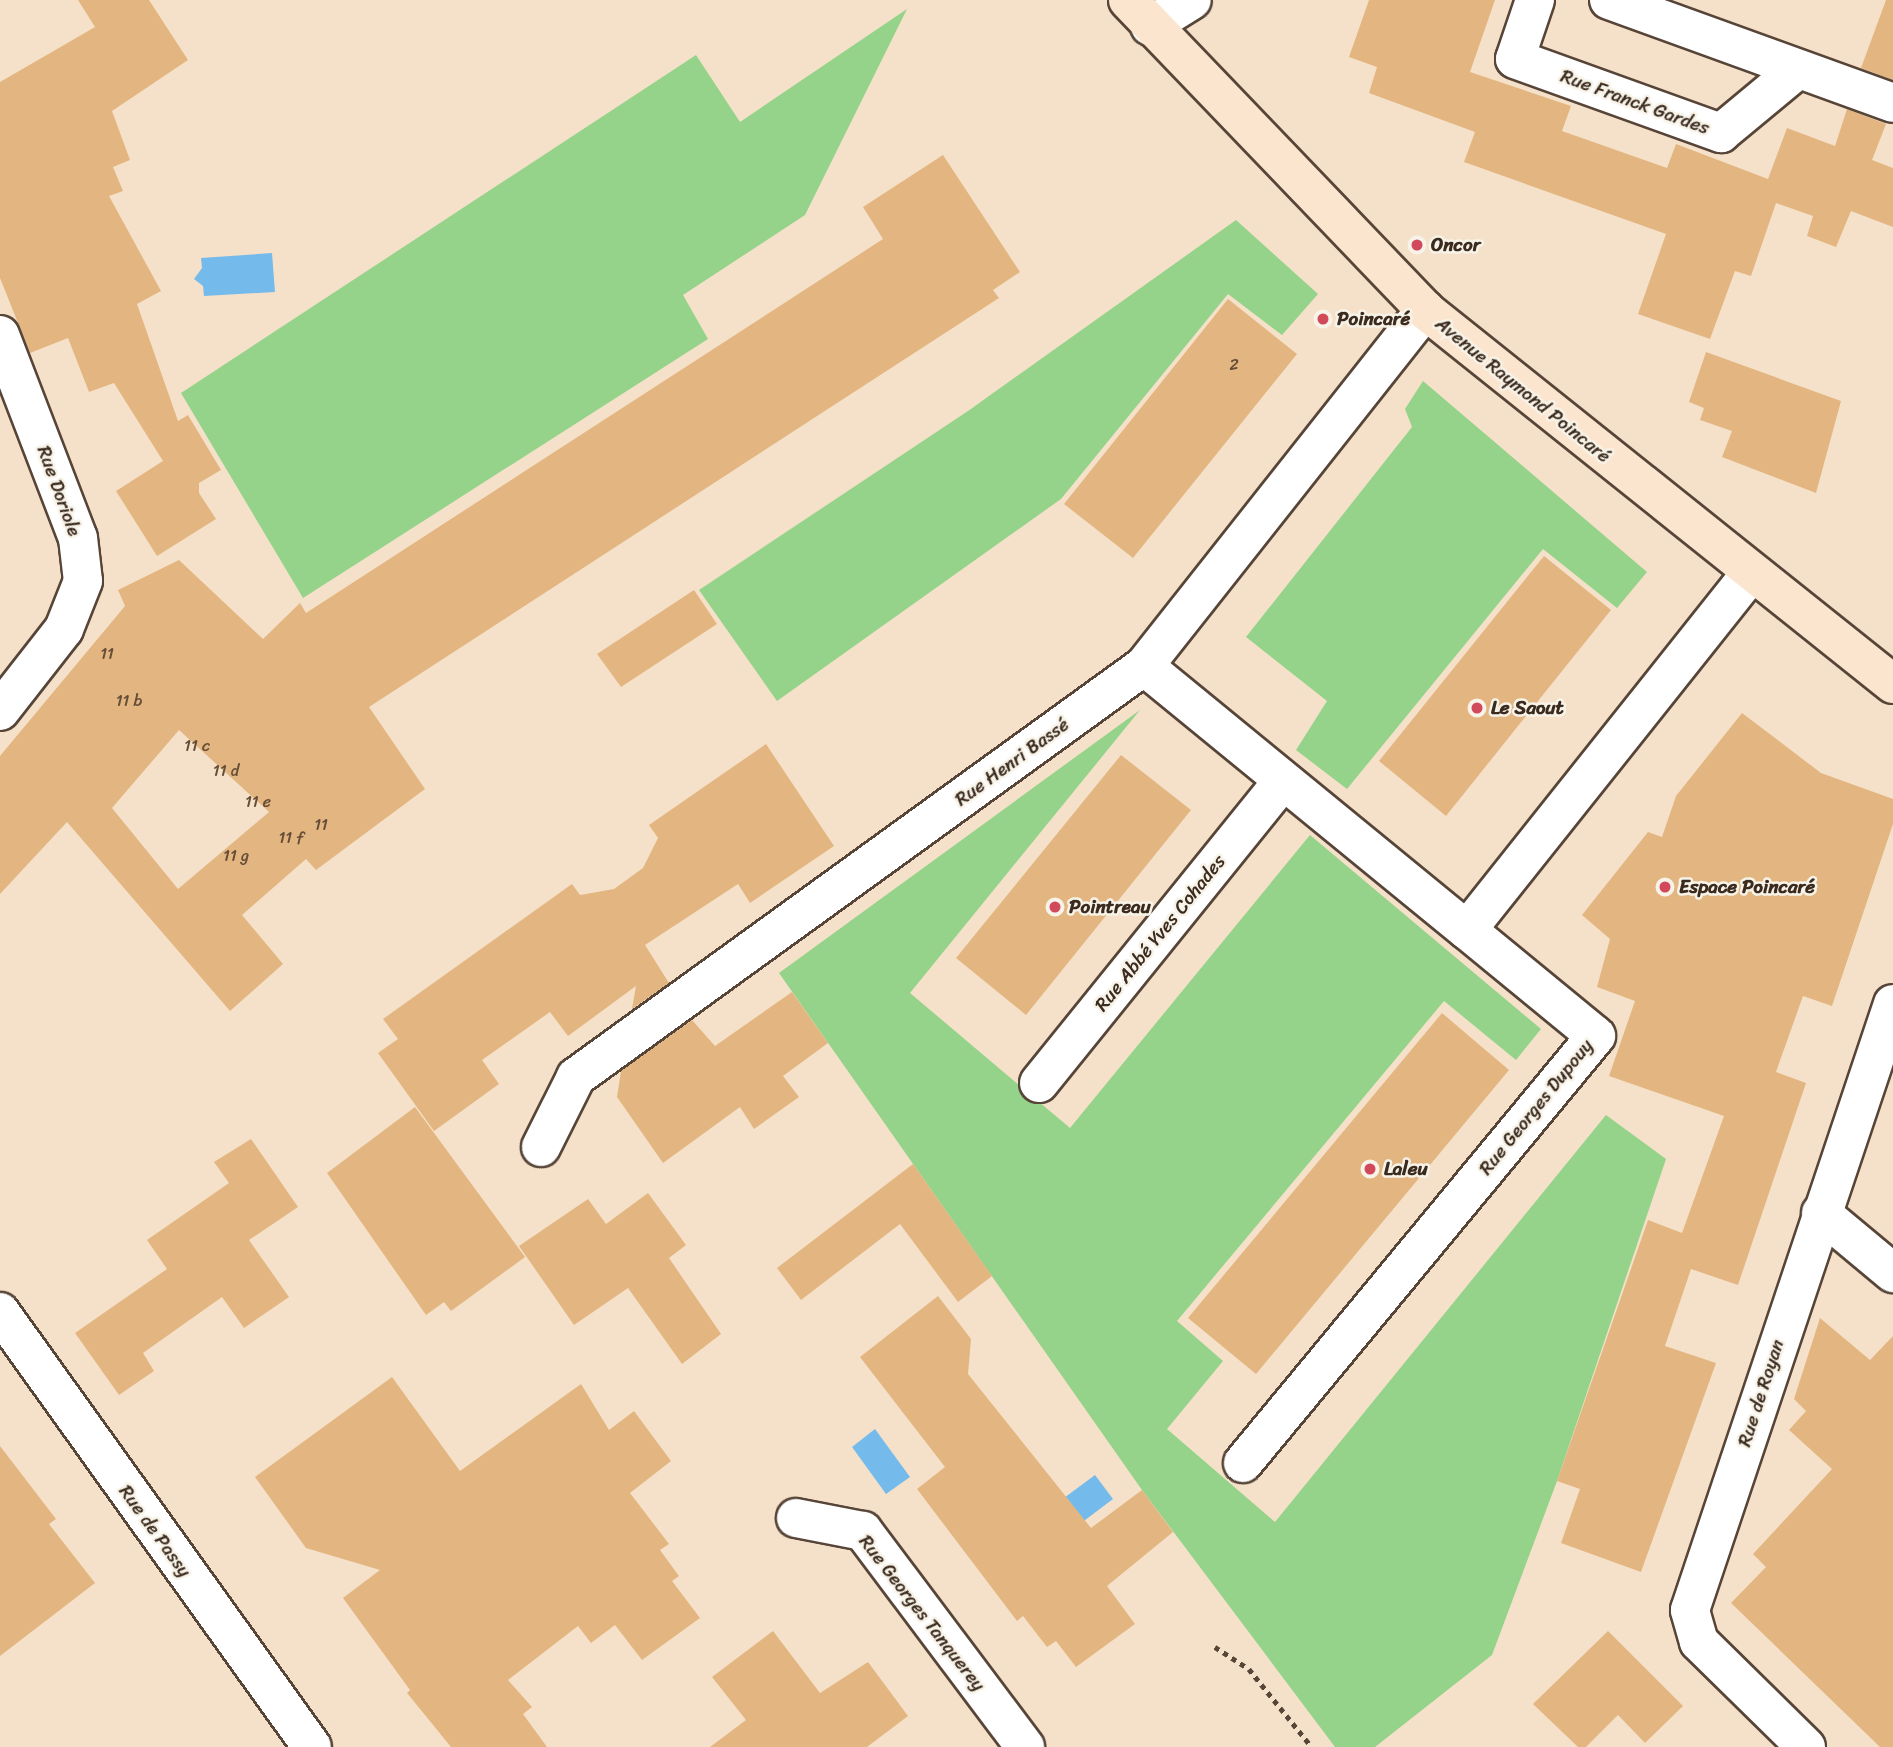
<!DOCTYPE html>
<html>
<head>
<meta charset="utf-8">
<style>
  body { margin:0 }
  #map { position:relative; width:1893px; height:1747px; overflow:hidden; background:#f5e1c9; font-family:Sriracha,sans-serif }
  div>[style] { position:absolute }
  .green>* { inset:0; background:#94d389 }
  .water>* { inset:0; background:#74bbeb }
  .building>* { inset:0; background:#e3b681 }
  .path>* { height:4.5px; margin-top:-2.25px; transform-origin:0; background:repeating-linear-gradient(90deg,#574538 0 5px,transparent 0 10px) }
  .roads { filter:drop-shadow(2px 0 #574538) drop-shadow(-2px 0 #574538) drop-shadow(0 2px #574538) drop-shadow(0 -2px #574538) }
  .street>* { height:38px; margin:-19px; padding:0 19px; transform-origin:19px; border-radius:19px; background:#fff }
  .secondary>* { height:38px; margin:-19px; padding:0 19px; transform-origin:19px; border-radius:19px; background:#fce5cf }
  .dots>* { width:19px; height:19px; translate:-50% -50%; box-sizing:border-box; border:4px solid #f7f3e8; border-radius:50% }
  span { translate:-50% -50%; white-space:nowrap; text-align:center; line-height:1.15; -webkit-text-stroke:5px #f7f3e8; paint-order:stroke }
  .number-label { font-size:16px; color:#654d37 }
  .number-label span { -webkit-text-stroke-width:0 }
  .street-label { font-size:19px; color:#3b2a1e }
  .poi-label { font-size:19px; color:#3b2a1e; font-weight:700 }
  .left { translate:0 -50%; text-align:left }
</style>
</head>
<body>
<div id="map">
  <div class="green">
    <div style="clip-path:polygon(907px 9px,805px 215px,683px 295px,708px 339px,303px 598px,181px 393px,696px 55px,740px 122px)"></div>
    <div style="clip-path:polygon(1236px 220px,1318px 294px,1282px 335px,1228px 294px,1061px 499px,777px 701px,699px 590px,968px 411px)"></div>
    <div style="clip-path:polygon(1423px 381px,1647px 572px,1617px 608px,1543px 549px,1347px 789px,1296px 750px,1327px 701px,1246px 637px,1412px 427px,1405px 409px)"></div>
    <div style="clip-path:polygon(1140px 710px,910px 993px,1070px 1128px,1310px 835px,1541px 1029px,1516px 1060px,1444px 1001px,1177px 1321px,1223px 1361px,1167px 1429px,1275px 1522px,1606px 1115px,1666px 1159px,1557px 1481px,1492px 1655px,1375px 1747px,1335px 1747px,1142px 1490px,779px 973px)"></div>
  </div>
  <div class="water">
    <div style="clip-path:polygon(272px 253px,275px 292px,204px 296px,203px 286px,194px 279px,202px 268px,201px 258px)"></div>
    <div style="clip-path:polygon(875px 1429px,910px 1477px,886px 1494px,852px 1447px)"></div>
    <div style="clip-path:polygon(1095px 1475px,1113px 1499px,1060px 1539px,1041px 1515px)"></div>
  </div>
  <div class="building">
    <div style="clip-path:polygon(78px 0,149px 0,188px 60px,112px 111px,130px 160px,113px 167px,123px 191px,109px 196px,161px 291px,137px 304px,178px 421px,188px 415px,221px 470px,199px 483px,199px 493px,216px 519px,157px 556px,116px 491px,163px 461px,114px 383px,89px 392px,68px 338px,30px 353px,0 278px,0 82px,95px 27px)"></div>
    <div style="clip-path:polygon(1369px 0,1495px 0,1470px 72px,1571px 106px,1562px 131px,1667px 168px,1676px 144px,1768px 179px,1787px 128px,1835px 146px,1847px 109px,1886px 124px,1872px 160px,1893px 168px,1893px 227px,1851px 211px,1836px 247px,1807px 236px,1813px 216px,1776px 203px,1751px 276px,1735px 271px,1710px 339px,1638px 314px,1666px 234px,1464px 162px,1475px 132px,1369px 93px,1377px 67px,1349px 57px)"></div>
    <div style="clip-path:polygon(1886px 0,1893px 0,1893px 80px,1861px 68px)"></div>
    <div style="clip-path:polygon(evenodd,943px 155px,1020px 272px,993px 290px,999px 298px,369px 707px,425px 789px,316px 870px,306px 859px,242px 915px,283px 964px,230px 1011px,67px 822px,0 894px,0 756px,125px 606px,118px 590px,179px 560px,263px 639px,300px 603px,306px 613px,883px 239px,863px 207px,943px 155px,179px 730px,269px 812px,178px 889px,112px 808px,179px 730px)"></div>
    <div style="clip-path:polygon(1228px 299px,1297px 354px,1133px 558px,1064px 504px)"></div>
    <div style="clip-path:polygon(1706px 352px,1841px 401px,1816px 493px,1722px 457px,1732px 431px,1700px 420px,1704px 408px,1689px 402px)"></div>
    <div style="clip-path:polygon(1544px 556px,1611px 610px,1446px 816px,1379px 761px)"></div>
    <div style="clip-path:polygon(694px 590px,717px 624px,621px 687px,597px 654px)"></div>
    <div style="clip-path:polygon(1742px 713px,1821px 773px,1893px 799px,1893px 824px,1832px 1006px,1803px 996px,1776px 1072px,1806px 1083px,1738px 1285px,1691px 1269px,1665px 1346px,1716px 1363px,1641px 1572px,1561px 1543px,1580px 1489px,1557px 1481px,1648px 1220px,1682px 1233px,1724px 1116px,1609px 1076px,1635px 1001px,1597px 987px,1610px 939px,1582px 915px,1648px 832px,1662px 837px,1676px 796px)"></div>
    <div style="clip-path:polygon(766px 744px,834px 846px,750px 903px,738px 884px,645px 945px,669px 983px,632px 1009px,636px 986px,568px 1036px,550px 1012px,482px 1060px,499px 1084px,434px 1131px,378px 1053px,398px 1039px,383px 1019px,572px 884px,580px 895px,614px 889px,643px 868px,658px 838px,649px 825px)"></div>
    <div style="clip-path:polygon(1121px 755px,1191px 810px,1026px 1015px,956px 958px)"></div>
    <div style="clip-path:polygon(792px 992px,828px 1043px,783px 1076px,799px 1097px,754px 1129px,740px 1107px,663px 1163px,617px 1097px,621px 1071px,692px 1020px,715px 1046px)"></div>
    <div style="clip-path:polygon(1442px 1013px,1509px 1070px,1256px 1374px,1188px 1318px)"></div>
    <div style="clip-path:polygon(415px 1107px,525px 1257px,451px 1311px,444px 1302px,426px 1315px,327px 1173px)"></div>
    <div style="clip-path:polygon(251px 1139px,298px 1207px,249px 1240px,289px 1297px,244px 1328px,222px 1297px,143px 1353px,154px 1371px,119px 1395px,75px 1333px,167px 1269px,147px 1240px,229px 1183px,214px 1162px)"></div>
    <div style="clip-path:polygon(913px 1164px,992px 1276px,958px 1302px,900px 1224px,801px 1300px,777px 1268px)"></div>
    <div style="clip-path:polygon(648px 1193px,686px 1245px,669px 1258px,721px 1334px,682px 1364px,628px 1288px,574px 1325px,519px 1246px,588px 1199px,606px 1224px)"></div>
    <div style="clip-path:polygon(938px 1296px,971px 1339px,968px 1374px,1091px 1528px,1142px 1490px,1173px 1532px,1107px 1586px,1135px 1624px,1076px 1667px,1056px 1641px,1047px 1647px,1023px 1616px,1017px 1621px,917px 1489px,945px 1467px,860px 1357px)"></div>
    <div style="clip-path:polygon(1820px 1318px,1870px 1360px,1893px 1336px,1893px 1747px,1880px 1747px,1731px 1603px,1766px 1567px,1753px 1554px,1832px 1469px,1789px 1430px,1806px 1411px,1794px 1399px)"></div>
    <div style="clip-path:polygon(392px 1377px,460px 1471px,581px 1384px,609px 1430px,634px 1411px,671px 1461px,630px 1493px,669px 1544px,660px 1550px,679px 1576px,672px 1581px,700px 1618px,642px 1660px,615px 1625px,591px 1643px,578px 1626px,508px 1680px,532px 1707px,523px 1714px,547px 1747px,451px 1747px,407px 1693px,410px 1690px,343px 1598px,380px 1570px,306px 1548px,255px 1477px)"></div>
    <div style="clip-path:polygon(0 1446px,56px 1519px,49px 1524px,95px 1583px,0 1656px)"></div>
    <div style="clip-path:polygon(773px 1631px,820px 1693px,868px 1662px,908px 1716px,867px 1747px,710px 1747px,746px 1720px,712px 1677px)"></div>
    <div style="clip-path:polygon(1608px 1631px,1683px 1706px,1645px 1743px,1618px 1715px,1586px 1747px,1578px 1747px,1533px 1704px)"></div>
  </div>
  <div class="path">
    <div style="left:1215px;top:1647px;width:40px;rotate:32.9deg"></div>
    <div style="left:1249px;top:1669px;width:100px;rotate:51.1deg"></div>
  </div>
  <div class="roads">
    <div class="street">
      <div style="left:1535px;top:0;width:62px;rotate:108.7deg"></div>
      <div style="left:1515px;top:59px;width:219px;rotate:19.8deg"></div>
      <div style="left:1721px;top:133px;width:100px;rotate:-39.7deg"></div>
      <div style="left:1609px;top:0;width:302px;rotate:19.9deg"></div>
      <div style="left:1150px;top:26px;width:49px;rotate:-31.8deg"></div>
      <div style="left:0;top:335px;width:217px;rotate:69deg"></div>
      <div style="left:78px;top:538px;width:43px;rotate:83.4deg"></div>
      <div style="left:83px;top:581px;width:52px;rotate:111.6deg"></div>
      <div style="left:64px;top:629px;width:104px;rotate:128deg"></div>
      <div style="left:1144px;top:666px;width:417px;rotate:39.3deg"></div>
      <div style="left:1039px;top:1083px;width:387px;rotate:-51.1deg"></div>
      <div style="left:541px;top:1147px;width:78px;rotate:-63.4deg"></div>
      <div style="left:576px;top:1077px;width:701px;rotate:-35.89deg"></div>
      <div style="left:1144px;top:666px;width:454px;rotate:-51.7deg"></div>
      <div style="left:1821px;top:1213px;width:94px;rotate:39.8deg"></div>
      <div style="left:0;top:1312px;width:535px;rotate:54.35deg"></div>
      <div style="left:1243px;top:1463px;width:554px;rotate:-50.42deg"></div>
      <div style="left:1596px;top:1036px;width:167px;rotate:-140.6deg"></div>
      <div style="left:1467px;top:930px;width:456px;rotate:-51.5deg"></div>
      <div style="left:796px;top:1518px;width:68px;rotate:11deg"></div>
      <div style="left:863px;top:1531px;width:270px;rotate:53.1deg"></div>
      <div style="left:1806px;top:1747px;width:150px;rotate:-135.5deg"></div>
      <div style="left:1699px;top:1642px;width:33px;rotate:-106deg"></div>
      <div style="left:1690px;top:1610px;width:639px;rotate:-71.48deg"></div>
    </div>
    <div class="secondary">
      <div style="left:1128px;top:0;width:429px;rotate:46.2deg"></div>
      <div style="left:1425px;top:310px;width:599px;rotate:38.63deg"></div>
    </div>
  </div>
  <div class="dots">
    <div style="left:1417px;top:245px;background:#d1495b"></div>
    <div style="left:1323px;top:319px;background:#d1495b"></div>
    <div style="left:1477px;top:708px;background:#d1495b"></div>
    <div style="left:1665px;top:887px;background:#d1495b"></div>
    <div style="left:1055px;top:907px;background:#d1495b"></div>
    <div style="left:1370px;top:1169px;background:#d1495b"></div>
  </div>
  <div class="number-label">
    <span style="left:1234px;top:365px">2</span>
    <span style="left:107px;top:654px">11</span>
    <span style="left:129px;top:701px">11 b</span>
    <span style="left:197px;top:746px">11 c</span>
    <span style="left:226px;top:771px">11 d</span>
    <span style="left:258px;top:802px">11 e</span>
    <span style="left:321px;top:825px">11</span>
    <span style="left:291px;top:838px">11 f</span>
    <span style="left:236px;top:856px">11 g</span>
  </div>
  <div class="street-label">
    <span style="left:1635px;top:102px;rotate:20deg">Rue Franck Gardes</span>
    <span style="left:1523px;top:390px;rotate:39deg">Avenue Raymond Poincaré</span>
    <span style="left:59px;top:491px;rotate:70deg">Rue Doriole</span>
    <span style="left:1012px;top:762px;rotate:-36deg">Rue Henri Bassé</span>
    <span style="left:1160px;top:933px;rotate:-51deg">Rue Abbé Yves Cohades</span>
    <span style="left:1536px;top:1107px;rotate:-51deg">Rue Georges Dupouy</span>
    <span style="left:1761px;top:1393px;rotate:-72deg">Rue de Royan</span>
    <span style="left:155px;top:1531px;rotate:54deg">Rue de Passy</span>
    <span style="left:922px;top:1613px;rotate:52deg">Rue Georges Tanquerey</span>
  </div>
  <div class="poi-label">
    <span class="left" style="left:1431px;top:245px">Oncor</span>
    <span class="left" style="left:1337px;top:319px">Poincaré</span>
    <span class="left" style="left:1491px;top:708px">Le Saout</span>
    <span class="left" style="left:1679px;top:887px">Espace Poincaré</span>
    <span class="left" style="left:1069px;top:907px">Pointreau</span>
    <span class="left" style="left:1384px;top:1169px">Laleu</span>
  </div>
</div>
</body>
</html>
